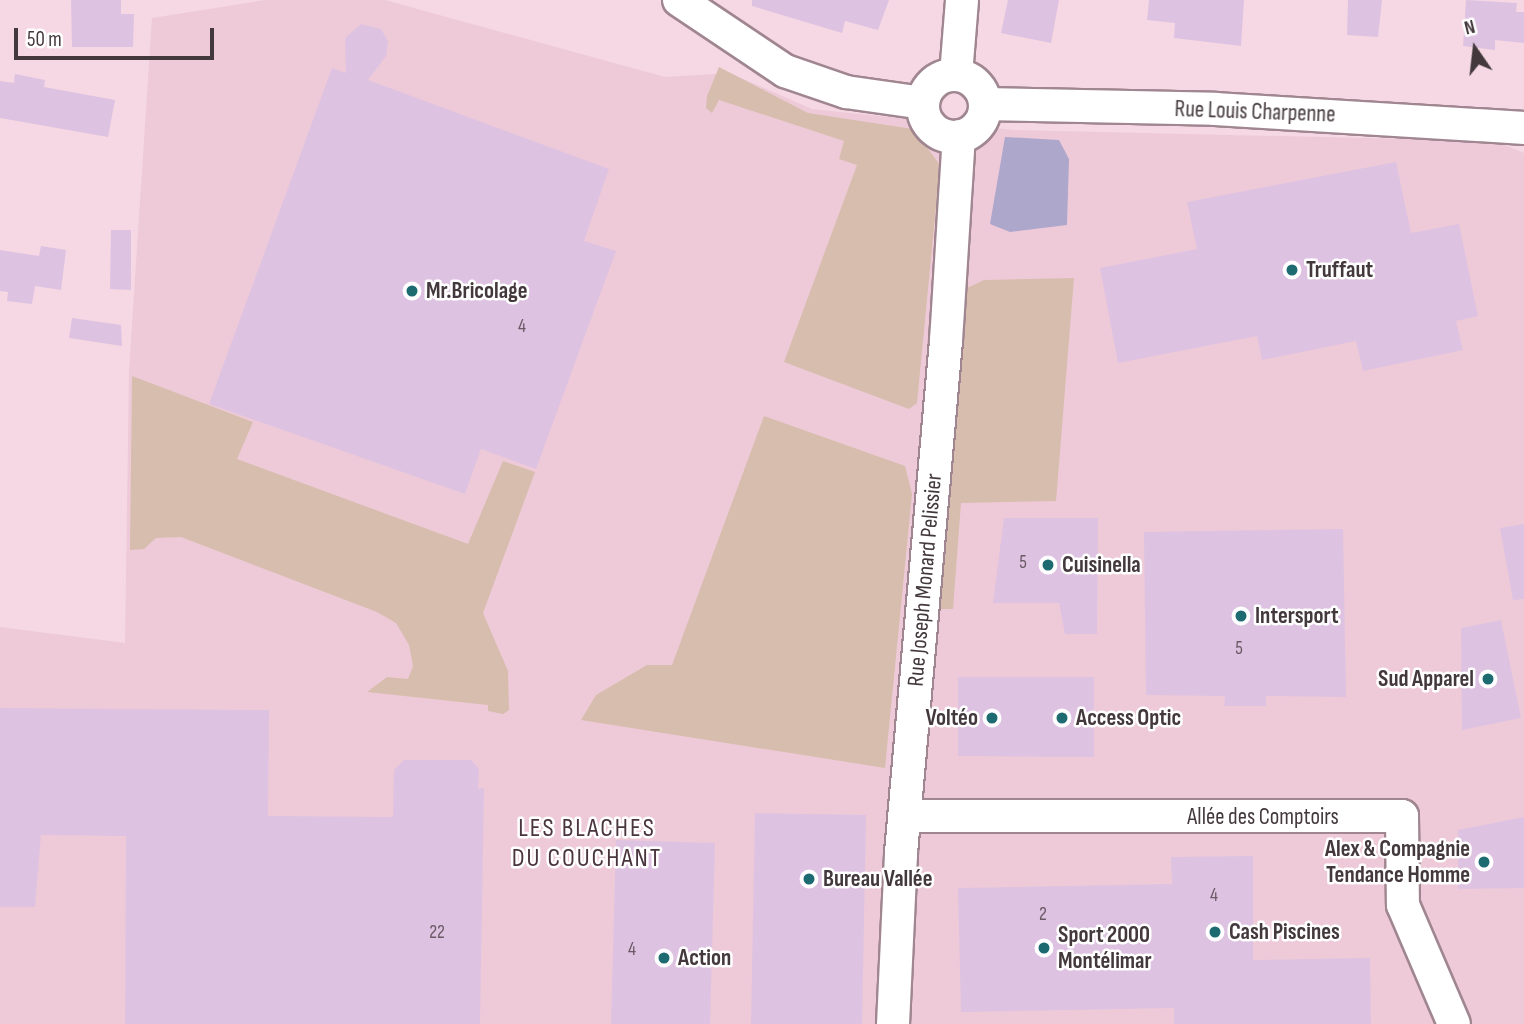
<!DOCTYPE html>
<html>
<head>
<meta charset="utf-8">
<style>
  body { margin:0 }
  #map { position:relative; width:1524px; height:1024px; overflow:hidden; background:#f5d8e3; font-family:"Sofia Sans Condensed",sans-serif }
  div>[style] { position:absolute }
  .built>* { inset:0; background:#eecad8 }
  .green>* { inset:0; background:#d7bdad }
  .water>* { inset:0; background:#ada7cb }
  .building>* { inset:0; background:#dec2e1 }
  .roads { filter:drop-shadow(2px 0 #a08690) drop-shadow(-2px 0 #a08690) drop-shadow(0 2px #a08690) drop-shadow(0 -2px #a08690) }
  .street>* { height:32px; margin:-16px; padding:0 16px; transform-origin:16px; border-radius:16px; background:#fff }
  .street>.ring { margin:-16px; padding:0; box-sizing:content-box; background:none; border:32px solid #fff; border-radius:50% }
  .dots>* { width:19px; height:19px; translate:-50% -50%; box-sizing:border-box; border:4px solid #fff; border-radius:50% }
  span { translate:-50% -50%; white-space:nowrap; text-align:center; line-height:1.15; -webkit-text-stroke:5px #fff; paint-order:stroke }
  .number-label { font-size:19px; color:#6a5a65 }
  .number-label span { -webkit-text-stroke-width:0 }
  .street-label { font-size:23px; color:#43383c }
  .poi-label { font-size:23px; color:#43383c; font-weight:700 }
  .left { translate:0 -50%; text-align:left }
  .right { translate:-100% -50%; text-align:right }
  .quarter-label { font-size:26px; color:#4a343d; letter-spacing:2px }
  .north { position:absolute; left:1440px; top:14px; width:70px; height:70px; -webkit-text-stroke:5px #fff; paint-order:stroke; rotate:346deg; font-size:19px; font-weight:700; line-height:28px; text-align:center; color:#43383c }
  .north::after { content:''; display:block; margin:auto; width:24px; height:32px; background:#43383c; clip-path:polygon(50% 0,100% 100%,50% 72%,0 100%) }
  .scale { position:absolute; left:14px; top:28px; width:200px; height:32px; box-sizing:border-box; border:4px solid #43383c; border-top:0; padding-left:9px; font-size:21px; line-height:24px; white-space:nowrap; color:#43383c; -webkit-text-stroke:5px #fff; paint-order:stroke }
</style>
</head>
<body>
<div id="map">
  <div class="built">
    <div style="clip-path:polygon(265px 0,385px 0,665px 77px,730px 73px,812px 109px,1014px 130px,1495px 141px,1524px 153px,1524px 1024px,0 1024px,0 627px,125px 643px,129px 370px,152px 18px)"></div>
  </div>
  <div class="green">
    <div style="clip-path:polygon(719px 67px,808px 113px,913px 129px,940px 165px,917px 403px,909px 409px,784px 362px,857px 165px,839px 159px,844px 141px,719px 100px,712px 113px,706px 108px,707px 96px)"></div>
    <div style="clip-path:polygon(1074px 278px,1056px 501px,961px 503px,953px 609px,939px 609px,963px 290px,984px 280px)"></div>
    <div style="clip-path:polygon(132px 376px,253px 422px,237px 459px,468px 544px,503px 461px,535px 472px,483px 613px,508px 671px,509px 710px,503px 714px,488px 711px,488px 705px,367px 692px,387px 677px,408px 679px,413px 666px,409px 645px,396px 623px,377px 612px,181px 537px,156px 538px,144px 549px,130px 550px)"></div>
    <div style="clip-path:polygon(764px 416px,905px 466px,912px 494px,885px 768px,581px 720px,596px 695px,647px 665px,672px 665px)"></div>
  </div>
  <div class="water">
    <div style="clip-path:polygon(1005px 137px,1059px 140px,1069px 159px,1067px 225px,1010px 232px,990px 224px)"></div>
  </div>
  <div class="building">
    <div style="clip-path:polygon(71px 0,121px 0,121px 14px,134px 14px,133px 47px,72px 47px)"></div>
    <div style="clip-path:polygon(752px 0,889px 0,878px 30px,845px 21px,842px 33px,752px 6px)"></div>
    <div style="clip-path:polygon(1008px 0,1059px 0,1051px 43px,1001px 33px)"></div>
    <div style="clip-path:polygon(1149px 0,1244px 0,1241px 46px,1174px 38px,1175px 23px,1147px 20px)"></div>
    <div style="clip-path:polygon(1348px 0,1382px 0,1378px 37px,1347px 35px)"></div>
    <div style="clip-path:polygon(1466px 0,1517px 3px,1516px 12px,1524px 12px,1524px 43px,1495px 40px,1495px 50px,1463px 46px)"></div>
    <div style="clip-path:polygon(361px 24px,381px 29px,388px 41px,386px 56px,368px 80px,609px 169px,584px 241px,616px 251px,536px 469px,481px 449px,465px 494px,209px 404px,332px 68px,346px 73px,345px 38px)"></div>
    <div style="clip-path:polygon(15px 74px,45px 80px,44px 87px,115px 100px,108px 137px,0 118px,0 81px,14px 83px)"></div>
    <div style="clip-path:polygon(1396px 162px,1411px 233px,1459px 224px,1478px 316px,1456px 321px,1463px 350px,1363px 371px,1356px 341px,1262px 360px,1257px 336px,1118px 363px,1100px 268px,1197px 249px,1187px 202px)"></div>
    <div style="clip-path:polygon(111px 230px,131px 230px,131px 290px,110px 289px)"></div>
    <div style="clip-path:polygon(41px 246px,66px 250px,61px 290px,35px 286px,32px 304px,7px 301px,8px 292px,0 291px,0 250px,39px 256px)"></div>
    <div style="clip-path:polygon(72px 318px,121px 325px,122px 346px,69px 338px)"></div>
    <div style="clip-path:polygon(1004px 518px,1098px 518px,1097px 634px,1065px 634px,1059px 603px,993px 603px)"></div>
    <div style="clip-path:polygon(1524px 524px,1524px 599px,1513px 600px,1500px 528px)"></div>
    <div style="clip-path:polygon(1343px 529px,1346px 697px,1266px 696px,1266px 706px,1224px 706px,1225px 696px,1146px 695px,1144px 532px)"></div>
    <div style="clip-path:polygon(1501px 620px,1521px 718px,1462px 730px,1461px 628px)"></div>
    <div style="clip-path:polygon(958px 677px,1094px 677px,1094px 757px,958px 756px)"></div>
    <div style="clip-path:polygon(0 708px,269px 710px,268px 816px,393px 817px,394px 770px,404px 760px,471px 760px,479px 769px,478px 789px,484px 788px,480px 1024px,125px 1024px,126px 836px,41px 835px,35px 907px,0 907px)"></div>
    <div style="clip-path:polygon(755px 813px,866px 815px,862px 1024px,751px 1024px)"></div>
    <div style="clip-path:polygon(1524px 817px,1524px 888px,1458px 889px,1458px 830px)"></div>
    <div style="clip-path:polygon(616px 840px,715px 843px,710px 1024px,611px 1024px)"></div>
    <div style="clip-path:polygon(1253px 856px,1253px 960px,1370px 958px,1371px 1024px,1174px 1024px,1174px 1008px,961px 1012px,958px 888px,1172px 884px,1171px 857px)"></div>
  </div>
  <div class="roads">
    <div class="street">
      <div style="left:679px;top:0;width:128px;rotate:33.8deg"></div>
      <div style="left:785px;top:71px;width:65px;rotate:19deg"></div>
      <div style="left:846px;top:92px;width:78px;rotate:8.1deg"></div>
      <div style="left:956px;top:75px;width:75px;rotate:-85.4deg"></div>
      <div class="ring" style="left:923px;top:75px;width:30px;height:30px"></div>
      <div style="left:985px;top:104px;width:230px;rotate:1.2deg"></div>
      <div style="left:1215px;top:109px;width:310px;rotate:3.5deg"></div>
      <div style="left:905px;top:816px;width:497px"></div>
      <div style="left:1402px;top:816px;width:89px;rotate:89.4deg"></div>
      <div style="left:1403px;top:905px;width:129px;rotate:66.8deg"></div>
      <div style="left:893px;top:1024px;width:171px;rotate:-87.3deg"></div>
      <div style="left:901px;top:853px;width:514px;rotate:-84.98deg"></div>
      <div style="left:946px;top:341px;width:205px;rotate:-86.4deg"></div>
    </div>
  </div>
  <div class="dots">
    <div style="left:1292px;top:270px;background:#1e6a71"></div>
    <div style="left:412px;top:291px;background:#1e6a71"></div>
    <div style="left:1048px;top:565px;background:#1e6a71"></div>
    <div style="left:1241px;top:616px;background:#1e6a71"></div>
    <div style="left:1488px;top:679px;background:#1e6a71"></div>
    <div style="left:992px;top:718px;background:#1e6a71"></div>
    <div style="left:1062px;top:718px;background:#1e6a71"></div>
    <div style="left:1484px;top:862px;background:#1e6a71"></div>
    <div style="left:809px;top:879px;background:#1e6a71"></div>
    <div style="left:1215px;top:932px;background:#1e6a71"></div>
    <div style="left:1044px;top:948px;background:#1e6a71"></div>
    <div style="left:664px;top:958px;background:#1e6a71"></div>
  </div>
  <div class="number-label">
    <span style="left:522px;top:327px">4</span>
    <span style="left:1023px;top:563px">5</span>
    <span style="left:1239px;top:649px">5</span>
    <span style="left:1214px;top:896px">4</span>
    <span style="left:1043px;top:915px">2</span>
    <span style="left:437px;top:933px">22</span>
    <span style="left:632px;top:950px">4</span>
  </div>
  <div class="street-label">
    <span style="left:1255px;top:112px;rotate:2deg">Rue Louis Charpenne</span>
    <span style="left:925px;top:580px;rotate:-85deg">Rue Joseph Monard Pelissier</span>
    <span style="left:1263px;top:817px">Allée des Comptoirs</span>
  </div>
  <div class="poi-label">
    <span class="left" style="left:1306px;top:270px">Truffaut</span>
    <span class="left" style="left:426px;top:291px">Mr.Bricolage</span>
    <span class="left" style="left:1062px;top:565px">Cuisinella</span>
    <span class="left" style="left:1255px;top:616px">Intersport</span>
    <span class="right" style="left:1474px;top:679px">Sud Apparel</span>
    <span class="right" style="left:978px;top:718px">Voltéo</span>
    <span class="left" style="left:1076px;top:718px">Access Optic</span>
    <span class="right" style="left:1470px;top:862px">Alex &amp; Compagnie<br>Tendance Homme</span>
    <span class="left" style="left:823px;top:879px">Bureau Vallée</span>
    <span class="left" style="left:1229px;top:932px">Cash Piscines</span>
    <span class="left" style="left:1058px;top:948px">Sport 2000<br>Montélimar</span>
    <span class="left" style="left:678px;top:958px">Action</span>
  </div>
  <div class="quarter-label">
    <span style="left:587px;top:844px">LES BLACHES<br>DU COUCHANT</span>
  </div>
  <div class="north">N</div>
  <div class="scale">50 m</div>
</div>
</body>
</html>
